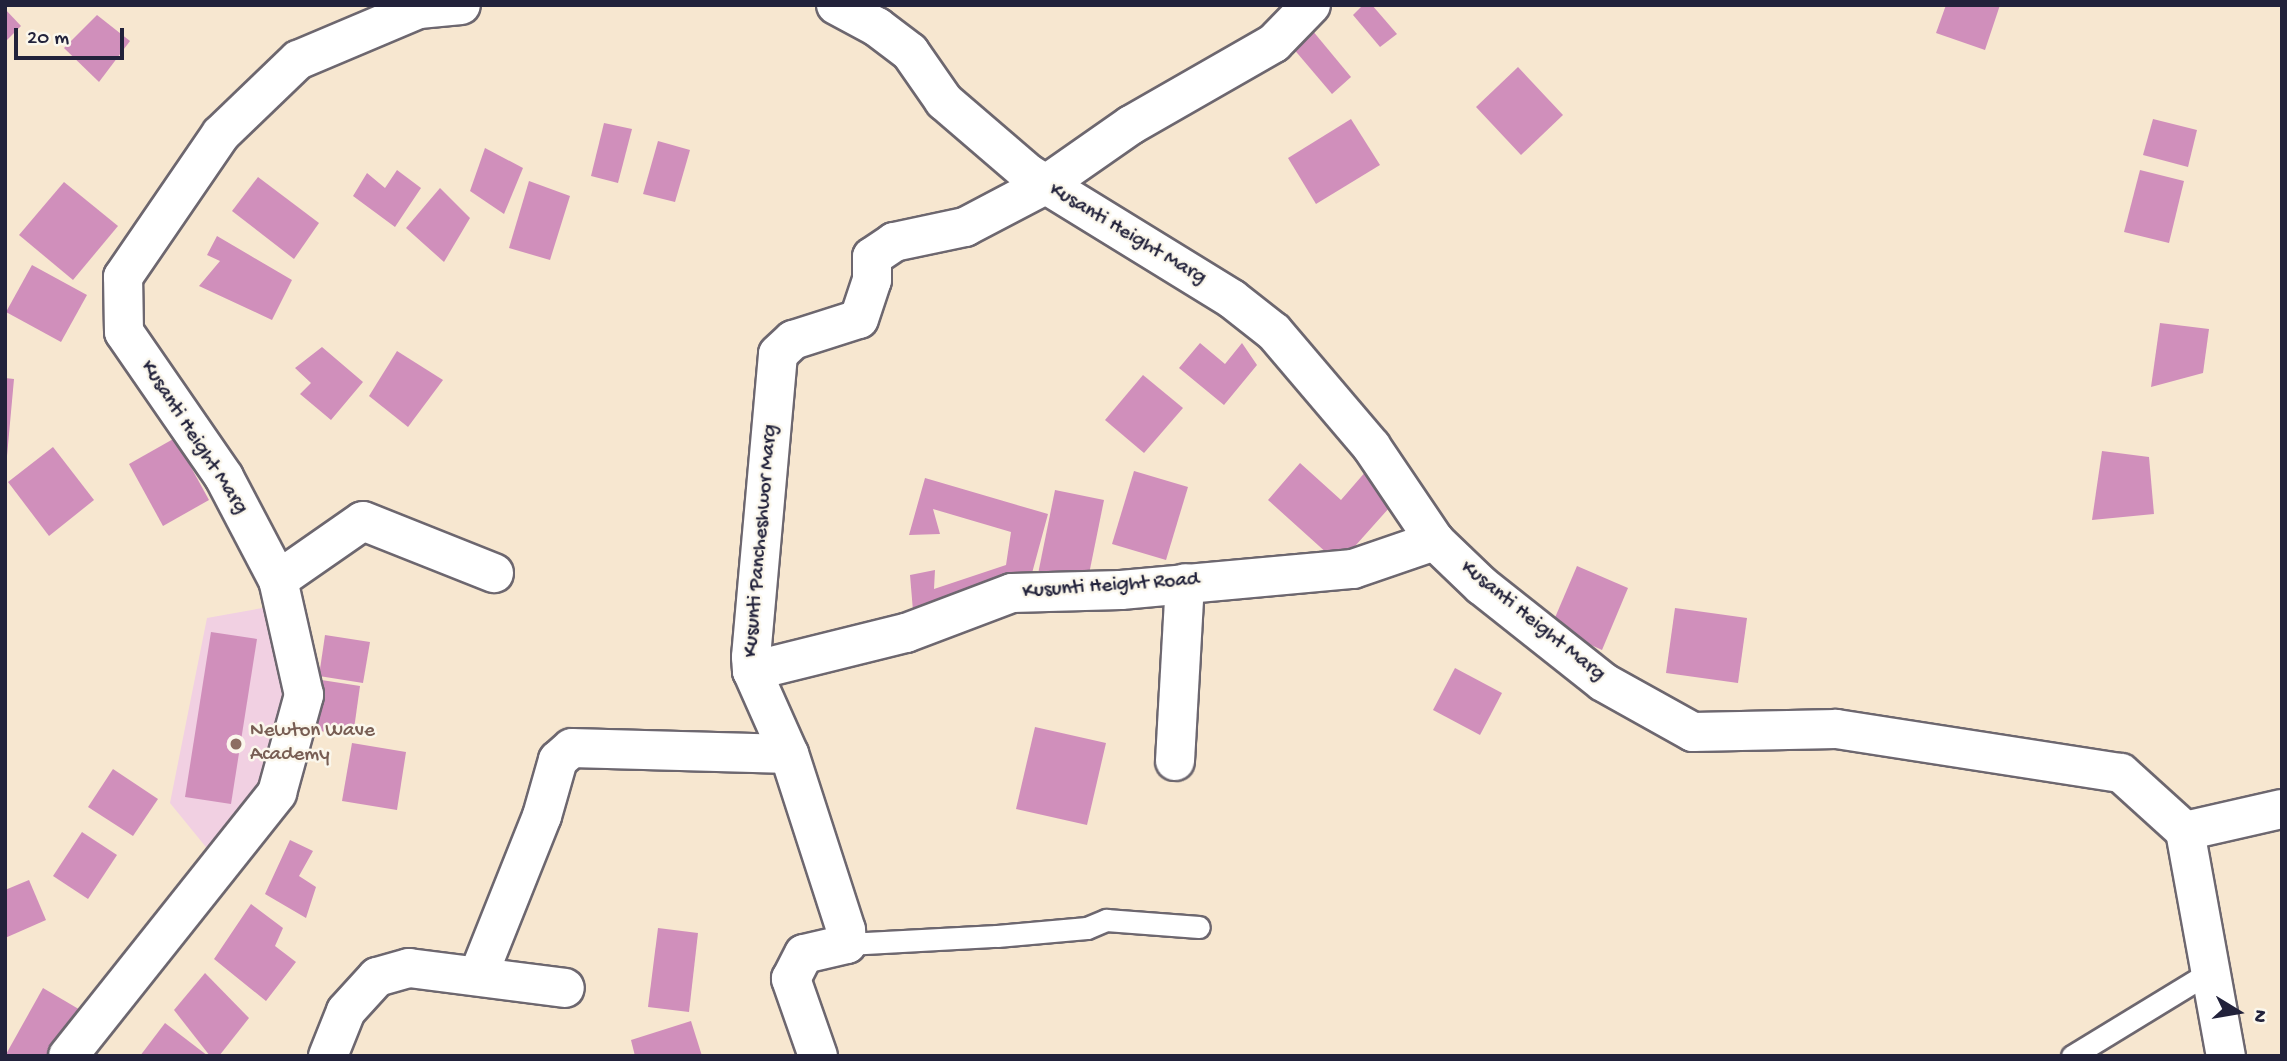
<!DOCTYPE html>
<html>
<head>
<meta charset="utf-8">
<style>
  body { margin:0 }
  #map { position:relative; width:2287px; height:1061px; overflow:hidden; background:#f7e7d0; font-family:"Gochi Hand",sans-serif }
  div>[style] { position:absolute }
  .built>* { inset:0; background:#f1d0e2 }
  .building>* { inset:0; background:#d08fbb }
  .roads { filter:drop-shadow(2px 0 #6d676f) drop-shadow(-2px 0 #6d676f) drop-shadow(0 2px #6d676f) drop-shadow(0 -2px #6d676f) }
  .lane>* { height:21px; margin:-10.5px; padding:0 10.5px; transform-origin:10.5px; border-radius:10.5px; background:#fff }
  .street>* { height:38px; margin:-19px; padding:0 19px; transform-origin:19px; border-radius:19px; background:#fff }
  .dots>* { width:19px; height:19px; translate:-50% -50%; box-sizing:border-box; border:4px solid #fbf7ec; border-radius:50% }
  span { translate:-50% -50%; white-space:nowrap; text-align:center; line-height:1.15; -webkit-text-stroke:5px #fbf7ec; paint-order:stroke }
  .street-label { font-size:21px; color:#22223b }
  .education-label { font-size:21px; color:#785e54 }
  .left { translate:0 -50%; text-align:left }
  .frame { position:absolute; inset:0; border:7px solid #22223b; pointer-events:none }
  .north { position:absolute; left:2203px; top:977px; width:70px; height:70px; -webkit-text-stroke:5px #fbf7ec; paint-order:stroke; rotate:101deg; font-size:19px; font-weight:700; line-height:28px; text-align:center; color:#22223b }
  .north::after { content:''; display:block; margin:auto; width:24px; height:32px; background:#22223b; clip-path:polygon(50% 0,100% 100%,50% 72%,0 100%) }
  .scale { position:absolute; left:14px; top:28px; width:110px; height:32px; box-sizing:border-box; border:4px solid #22223b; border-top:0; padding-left:9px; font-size:21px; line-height:24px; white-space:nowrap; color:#22223b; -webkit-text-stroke:5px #fbf7ec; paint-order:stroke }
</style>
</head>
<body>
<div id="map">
  <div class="built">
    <div style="clip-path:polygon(279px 605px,294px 715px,232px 879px,170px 803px,207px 618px)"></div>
  </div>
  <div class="building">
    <div style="clip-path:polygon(1363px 5px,1372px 5px,1397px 34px,1380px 47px,1353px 15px)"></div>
    <div style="clip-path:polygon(1946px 5px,2000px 5px,1985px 50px,1936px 33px)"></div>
    <div style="clip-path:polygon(5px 9px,21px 26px,5px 42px)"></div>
    <div style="clip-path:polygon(97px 15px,130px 41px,99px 82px,64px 48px)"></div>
    <div style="clip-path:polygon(1312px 30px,1351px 77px,1332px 94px,1292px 47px)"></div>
    <div style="clip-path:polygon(1518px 67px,1563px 115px,1521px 155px,1476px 107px)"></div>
    <div style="clip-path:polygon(1351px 119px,1380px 165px,1316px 204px,1288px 158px)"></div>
    <div style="clip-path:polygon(2153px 119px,2197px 130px,2188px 167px,2143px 155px)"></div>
    <div style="clip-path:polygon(604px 123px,632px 129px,618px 183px,591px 176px)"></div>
    <div style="clip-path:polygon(658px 141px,690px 150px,675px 202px,643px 194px)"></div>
    <div style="clip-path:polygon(485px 148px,523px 168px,504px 214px,470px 191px)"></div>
    <div style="clip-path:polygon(397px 170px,421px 188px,395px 227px,353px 196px,367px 173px,385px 188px)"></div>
    <div style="clip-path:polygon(2140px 170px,2184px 181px,2169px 243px,2124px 232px)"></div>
    <div style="clip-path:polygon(258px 177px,319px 223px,294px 259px,232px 211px)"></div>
    <div style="clip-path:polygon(529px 181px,570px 196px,550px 260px,509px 248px)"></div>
    <div style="clip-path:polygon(64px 182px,118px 226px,73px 280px,19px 235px)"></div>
    <div style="clip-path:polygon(440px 188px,470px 218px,444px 262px,406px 228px)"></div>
    <div style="clip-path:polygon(217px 236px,292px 280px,272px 320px,199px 286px,220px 261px,207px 255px)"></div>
    <div style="clip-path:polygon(32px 265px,87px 295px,61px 342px,6px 312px)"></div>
    <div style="clip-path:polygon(2160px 323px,2209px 329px,2203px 373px,2151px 387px)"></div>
    <div style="clip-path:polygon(1200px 343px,1225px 364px,1242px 343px,1257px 365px,1224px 405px,1179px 368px)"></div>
    <div style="clip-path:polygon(322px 347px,363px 382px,331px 420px,300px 394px,311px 383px,295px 368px)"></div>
    <div style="clip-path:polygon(397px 351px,443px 380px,408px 427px,369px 396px)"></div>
    <div style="clip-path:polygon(1143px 375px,1183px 408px,1144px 453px,1105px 420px)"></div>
    <div style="clip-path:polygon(5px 378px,14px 379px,7px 456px,5px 456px)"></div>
    <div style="clip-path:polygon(175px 438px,209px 500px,163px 526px,129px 464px)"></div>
    <div style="clip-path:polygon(53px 447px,94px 500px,49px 536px,8px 482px)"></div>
    <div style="clip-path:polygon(2102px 451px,2149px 457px,2154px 514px,2092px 520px)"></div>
    <div style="clip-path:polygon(1300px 463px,1341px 500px,1367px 470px,1398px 498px,1339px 564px,1268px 500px)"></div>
    <div style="clip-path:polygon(1134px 471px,1188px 487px,1166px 560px,1112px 544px)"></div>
    <div style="clip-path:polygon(925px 478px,1048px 514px,1028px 588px,914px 623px,910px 575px,935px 570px,934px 589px,1006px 565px,1011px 532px,933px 509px,940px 534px,909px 535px)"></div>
    <div style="clip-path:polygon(1055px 490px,1104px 500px,1087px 584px,1038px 574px)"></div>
    <div style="clip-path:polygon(1577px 566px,1628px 588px,1602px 650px,1551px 627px)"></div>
    <div style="clip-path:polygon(1675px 608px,1747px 618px,1738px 683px,1666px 673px)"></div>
    <div style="clip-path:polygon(211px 632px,257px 639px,231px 804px,185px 797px)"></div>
    <div style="clip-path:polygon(325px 635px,370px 642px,363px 683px,319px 676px)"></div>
    <div style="clip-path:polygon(1455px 668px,1502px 693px,1480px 735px,1433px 710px)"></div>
    <div style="clip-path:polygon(315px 679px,360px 686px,353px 736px,307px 729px)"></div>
    <div style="clip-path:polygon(1035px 727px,1106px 743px,1087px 825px,1016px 809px)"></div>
    <div style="clip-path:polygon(352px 743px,406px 752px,397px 810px,342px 801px)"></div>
    <div style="clip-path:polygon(113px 769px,158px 799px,133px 836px,88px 807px)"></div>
    <div style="clip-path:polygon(82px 832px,117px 855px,88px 899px,53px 876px)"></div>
    <div style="clip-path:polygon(290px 840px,313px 851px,299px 876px,316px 887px,306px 918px,265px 894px)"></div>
    <div style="clip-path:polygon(29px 880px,46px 920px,5px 938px,5px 890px)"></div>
    <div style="clip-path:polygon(251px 904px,283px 928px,275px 946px,296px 962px,266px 1001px,214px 959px)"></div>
    <div style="clip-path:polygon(658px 928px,698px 933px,689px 1012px,648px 1007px)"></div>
    <div style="clip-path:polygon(205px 973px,249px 1018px,219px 1056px,210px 1056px,174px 1010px)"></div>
    <div style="clip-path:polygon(43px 988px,82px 1011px,55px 1056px,5px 1056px)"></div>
    <div style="clip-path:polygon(691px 1021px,702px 1056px,635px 1056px,631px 1040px)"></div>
    <div style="clip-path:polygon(165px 1023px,208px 1056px,140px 1056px)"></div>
  </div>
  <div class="roads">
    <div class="lane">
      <div style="left:847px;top:944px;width:150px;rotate:-3.1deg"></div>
      <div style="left:997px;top:936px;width:90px;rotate:-5.1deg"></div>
      <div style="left:1087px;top:928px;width:21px;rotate:-23deg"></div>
      <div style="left:1106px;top:920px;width:93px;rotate:4.3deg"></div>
      <div style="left:2072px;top:1056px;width:163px;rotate:-31.4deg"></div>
    </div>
    <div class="street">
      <div style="left:836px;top:5px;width:47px;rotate:28.2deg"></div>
      <div style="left:877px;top:27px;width:41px;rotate:37.1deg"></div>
      <div style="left:910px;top:52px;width:60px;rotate:55.2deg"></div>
      <div style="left:944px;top:101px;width:112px;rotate:40.7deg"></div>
      <div style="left:1029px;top:174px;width:238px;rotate:31.6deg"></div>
      <div style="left:1232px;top:299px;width:53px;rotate:38.2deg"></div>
      <div style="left:1274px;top:332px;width:150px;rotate:49.6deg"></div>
      <div style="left:1371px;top:446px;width:115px;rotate:56deg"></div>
      <div style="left:1435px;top:541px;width:65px;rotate:43.8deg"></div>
      <div style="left:1482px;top:586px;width:154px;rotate:38.4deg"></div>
      <div style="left:1603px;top:682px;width:103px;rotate:29.1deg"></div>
      <div style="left:1693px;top:732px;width:143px;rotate:-1.2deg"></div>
      <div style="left:1836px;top:729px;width:288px;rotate:8.8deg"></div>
      <div style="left:2121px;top:773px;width:86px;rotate:42.2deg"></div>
      <div style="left:2185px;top:831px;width:229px;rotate:79.7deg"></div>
      <div style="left:278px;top:580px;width:103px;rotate:-34.8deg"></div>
      <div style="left:363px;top:521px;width:141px;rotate:21.7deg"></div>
      <div style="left:752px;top:671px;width:159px;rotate:-13.9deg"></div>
      <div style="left:906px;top:633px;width:113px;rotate:-20.7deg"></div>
      <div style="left:1012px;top:593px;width:109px;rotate:-1.6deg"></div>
      <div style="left:1121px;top:590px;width:233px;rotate:-5.2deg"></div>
      <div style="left:1353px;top:569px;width:87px;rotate:-18.9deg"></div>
      <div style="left:1175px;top:761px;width:178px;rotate:-86.8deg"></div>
      <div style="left:2185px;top:831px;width:99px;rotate:-12.8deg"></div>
      <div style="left:478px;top:976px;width:172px;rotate:-68.2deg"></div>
      <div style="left:542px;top:816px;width:58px;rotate:-74.1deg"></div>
      <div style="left:558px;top:760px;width:18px;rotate:-41deg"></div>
      <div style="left:572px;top:748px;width:217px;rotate:1.6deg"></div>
      <div style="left:68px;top:1056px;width:336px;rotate:-51.5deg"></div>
      <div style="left:277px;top:793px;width:102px;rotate:-74.6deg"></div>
      <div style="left:304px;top:695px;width:118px;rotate:-102.7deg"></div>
      <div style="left:278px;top:580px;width:116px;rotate:-117.7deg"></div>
      <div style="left:224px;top:477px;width:176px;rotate:-124.6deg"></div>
      <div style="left:124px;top:332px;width:55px;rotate:-91deg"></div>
      <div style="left:123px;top:277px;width:173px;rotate:-55.6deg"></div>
      <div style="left:221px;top:134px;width:107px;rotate:-43.9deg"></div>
      <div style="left:298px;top:60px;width:131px;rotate:-22.9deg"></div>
      <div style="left:419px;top:9px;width:42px;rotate:-5.4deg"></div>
      <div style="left:328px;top:1056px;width:48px;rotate:-68.2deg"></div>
      <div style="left:346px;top:1011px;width:46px;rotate:-47.6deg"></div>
      <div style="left:377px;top:977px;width:33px;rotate:-16deg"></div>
      <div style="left:409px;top:968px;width:157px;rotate:7.3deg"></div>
      <div style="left:818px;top:1056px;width:82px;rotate:-109.3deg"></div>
      <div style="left:791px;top:979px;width:28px;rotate:-63deg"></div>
      <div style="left:804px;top:954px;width:44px;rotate:-13.1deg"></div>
      <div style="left:847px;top:944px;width:14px;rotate:-94deg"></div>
      <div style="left:846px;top:930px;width:185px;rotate:-107.9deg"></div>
      <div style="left:789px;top:754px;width:91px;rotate:-114deg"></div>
      <div style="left:752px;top:671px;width:14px;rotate:-94deg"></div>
      <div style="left:751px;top:657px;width:304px;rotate:-84.9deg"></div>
      <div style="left:778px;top:354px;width:21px;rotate:-43deg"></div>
      <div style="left:793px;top:340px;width:69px;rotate:-17.7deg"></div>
      <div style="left:859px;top:319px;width:41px;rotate:-71.6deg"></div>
      <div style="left:872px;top:280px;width:23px;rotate:-90deg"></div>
      <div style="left:872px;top:257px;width:27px;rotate:-34deg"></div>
      <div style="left:894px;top:242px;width:73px;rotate:-11.9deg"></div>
      <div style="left:965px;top:227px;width:90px;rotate:-27.7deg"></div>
      <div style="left:1045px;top:185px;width:105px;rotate:-34.9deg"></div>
      <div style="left:1131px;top:125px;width:165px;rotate:-29.8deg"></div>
      <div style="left:1274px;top:43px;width:53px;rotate:-45.8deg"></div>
    </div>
  </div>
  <div class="dots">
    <div style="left:236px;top:744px;background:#8d6e63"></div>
  </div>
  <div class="street-label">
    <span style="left:1127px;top:235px;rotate:31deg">Kusanti Height Marg</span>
    <span style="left:193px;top:438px;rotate:57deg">Kusanti Height Marg</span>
    <span style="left:762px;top:541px;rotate:-85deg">Kusunti Pancheshwor Marg</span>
    <span style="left:1111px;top:587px;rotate:-4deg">Kusunti Height Road</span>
    <span style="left:1532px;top:622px;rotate:39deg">Kusanti Height Marg</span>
  </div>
  <div class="education-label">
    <span class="left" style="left:250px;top:744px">Newton Wave<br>Academy</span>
  </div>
  <div class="frame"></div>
  <div class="north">N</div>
  <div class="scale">20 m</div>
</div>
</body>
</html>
